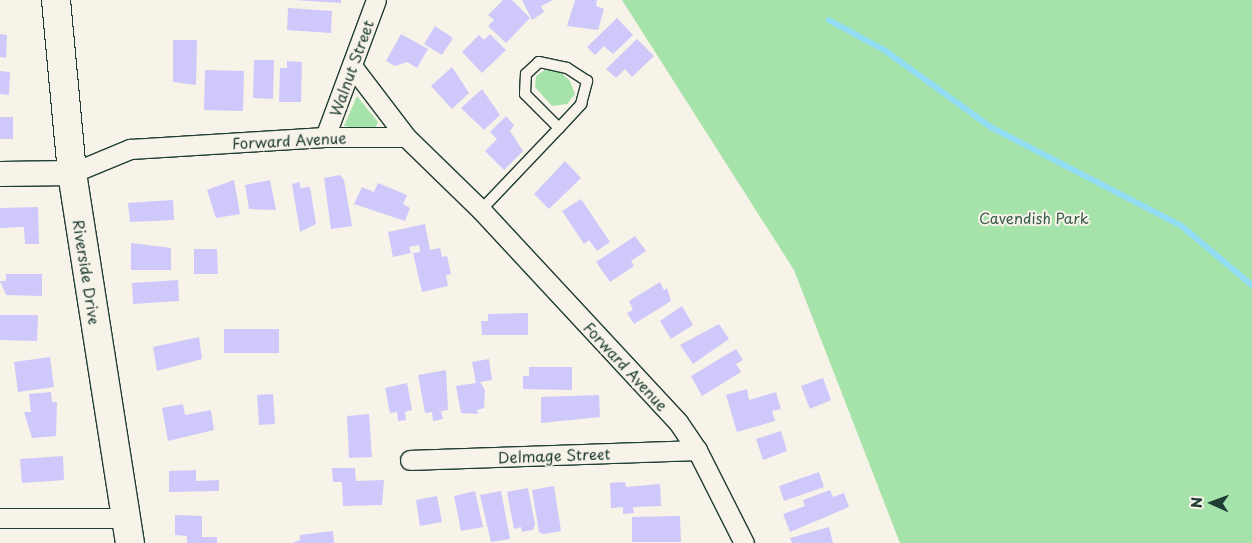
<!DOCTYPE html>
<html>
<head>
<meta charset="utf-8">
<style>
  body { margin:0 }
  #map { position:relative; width:1252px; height:543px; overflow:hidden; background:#f7f3e8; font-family:"Playpen Sans",sans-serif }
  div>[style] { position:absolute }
  .green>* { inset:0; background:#a5e3aa }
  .stream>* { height:5.5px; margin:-2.75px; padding:0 2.75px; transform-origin:2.75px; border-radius:2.75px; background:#92ddf3 }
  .building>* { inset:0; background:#cfc8fa }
  .roads { filter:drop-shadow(1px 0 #1f3d34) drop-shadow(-1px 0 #1f3d34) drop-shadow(0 1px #1f3d34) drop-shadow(0 -1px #1f3d34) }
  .service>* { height:10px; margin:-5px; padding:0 5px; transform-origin:5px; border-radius:5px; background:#f7f3e8 }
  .minor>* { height:19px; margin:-9.5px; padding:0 9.5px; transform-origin:9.5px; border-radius:9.5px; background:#f7f3e8 }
  .tertiary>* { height:24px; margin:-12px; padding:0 12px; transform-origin:12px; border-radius:12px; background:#f7f3e8 }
  .secondary>* { height:28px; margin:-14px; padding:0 14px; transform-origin:14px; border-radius:14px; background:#f7f3e8 }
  span { translate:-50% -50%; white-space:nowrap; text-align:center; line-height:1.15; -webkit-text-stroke:4px #f7f3e8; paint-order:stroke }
  .street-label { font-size:15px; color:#1f3d34 }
  .park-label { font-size:15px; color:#3a5e4c }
  .north { position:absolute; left:1187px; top:478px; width:50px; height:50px; -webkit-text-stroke:4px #f7f3e8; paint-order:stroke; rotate:272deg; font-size:14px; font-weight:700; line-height:20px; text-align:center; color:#1f3d34 }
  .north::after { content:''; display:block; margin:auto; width:18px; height:22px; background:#1f3d34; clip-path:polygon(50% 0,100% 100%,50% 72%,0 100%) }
</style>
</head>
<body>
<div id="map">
  <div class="green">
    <div style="clip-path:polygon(622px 0,1252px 0,1252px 543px,900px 543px,794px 270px)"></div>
    <div style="clip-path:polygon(546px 69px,558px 70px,570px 81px,575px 94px,567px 104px,552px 106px,535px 87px,536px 76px)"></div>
    <div style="clip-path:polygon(357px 96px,378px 122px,374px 131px,344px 126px)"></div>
  </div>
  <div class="stream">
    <div style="left:829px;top:20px;width:65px;rotate:28.5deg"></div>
    <div style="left:886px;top:51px;width:130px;rotate:35.9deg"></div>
    <div style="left:991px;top:127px;width:215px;rotate:27.4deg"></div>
    <div style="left:1182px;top:226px;width:92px;rotate:40.1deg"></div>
  </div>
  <div class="building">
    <div style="clip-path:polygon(295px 0,341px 0,341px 3px)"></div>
    <div style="clip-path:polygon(503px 0,512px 0,530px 18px,506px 43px,488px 26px,494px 20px,488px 15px)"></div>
    <div style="clip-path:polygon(522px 0,553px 0,541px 6px,544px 12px,532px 20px)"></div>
    <div style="clip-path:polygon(575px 0,597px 0,596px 6px,604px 9px,598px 30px,567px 26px)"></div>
    <div style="clip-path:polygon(288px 8px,332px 11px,331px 33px,287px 30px)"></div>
    <div style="clip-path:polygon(617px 18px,633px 35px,613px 54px,604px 46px,595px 55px,587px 47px)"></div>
    <div style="clip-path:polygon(435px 26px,453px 38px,442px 55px,424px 44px)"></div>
    <div style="clip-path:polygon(0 34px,7px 35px,6px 58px,0 57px)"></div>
    <div style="clip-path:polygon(401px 34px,428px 49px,417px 68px,407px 62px,395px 66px,386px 61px)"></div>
    <div style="clip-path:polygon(490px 34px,506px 50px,482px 73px,462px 52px,479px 35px,484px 40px)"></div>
    <div style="clip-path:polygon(637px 39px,654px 56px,632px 77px,625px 69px,616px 78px,606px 69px)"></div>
    <div style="clip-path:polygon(173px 40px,197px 40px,196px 85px,173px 82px)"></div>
    <div style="clip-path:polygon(254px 60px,274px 60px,273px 99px,253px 98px)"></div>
    <div style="clip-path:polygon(287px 61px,302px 62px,301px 102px,279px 102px,280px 68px,287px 68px)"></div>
    <div style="clip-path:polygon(452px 67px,469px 93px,452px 109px,431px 86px)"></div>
    <div style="clip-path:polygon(205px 70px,244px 71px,243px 111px,204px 110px)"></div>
    <div style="clip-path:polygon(0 71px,10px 72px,9px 95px,0 94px)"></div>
    <div style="clip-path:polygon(482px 89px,500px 115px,484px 130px,461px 108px)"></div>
    <div style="clip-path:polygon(506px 116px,514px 125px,510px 131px,523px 151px,504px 170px,485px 151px,497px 139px,490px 132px)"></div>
    <div style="clip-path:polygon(0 117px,13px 117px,13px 139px,0 139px)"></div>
    <div style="clip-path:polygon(565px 161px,581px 178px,549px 209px,534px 194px)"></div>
    <div style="clip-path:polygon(340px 175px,344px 180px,352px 226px,331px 229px,324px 178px)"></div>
    <div style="clip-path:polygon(234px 180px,240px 214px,216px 218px,207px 190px)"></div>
    <div style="clip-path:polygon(270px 180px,276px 210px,249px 209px,245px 185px)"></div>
    <div style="clip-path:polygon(300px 182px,300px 188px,310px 187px,316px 224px,300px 232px,292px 184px)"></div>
    <div style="clip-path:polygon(378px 183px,407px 195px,403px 204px,410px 208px,405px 221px,354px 204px,362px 187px,374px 192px)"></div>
    <div style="clip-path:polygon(581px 199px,610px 242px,597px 251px,589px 240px,584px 244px,562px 211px)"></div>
    <div style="clip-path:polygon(173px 200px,174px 220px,130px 222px,128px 203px)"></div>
    <div style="clip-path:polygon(38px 207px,39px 244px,25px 244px,24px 227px,0 228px,0 208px)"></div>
    <div style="clip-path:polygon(425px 224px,430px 250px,440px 248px,442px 257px,447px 256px,451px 274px,446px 275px,448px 286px,422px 292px,413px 253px,420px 252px,419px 245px,409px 247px,411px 253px,393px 257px,388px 232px)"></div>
    <div style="clip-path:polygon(635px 236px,646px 251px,631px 261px,634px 266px,610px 282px,596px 262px)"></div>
    <div style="clip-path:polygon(131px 243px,171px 248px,171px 270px,131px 270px)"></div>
    <div style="clip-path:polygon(194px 249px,217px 249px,218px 274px,194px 274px)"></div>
    <div style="clip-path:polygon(6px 274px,42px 274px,42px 296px,6px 295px,0 281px,6px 281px)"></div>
    <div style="clip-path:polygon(178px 280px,179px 301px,133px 304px,132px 283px)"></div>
    <div style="clip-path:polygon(660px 282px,664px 290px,667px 288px,671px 301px,634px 324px,627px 313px,633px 310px,629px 301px)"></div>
    <div style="clip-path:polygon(682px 306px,693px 325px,671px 339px,660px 321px)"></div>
    <div style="clip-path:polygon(528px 313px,528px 335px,482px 335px,481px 321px,488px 321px,488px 314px)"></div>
    <div style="clip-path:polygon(0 315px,38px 315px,37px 341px,0 340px)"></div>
    <div style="clip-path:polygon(719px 324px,729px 339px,693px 364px,680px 345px)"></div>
    <div style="clip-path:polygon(224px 329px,279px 329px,279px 353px,224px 353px)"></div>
    <div style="clip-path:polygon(199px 337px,202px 359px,157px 371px,153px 347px)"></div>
    <div style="clip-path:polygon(736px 349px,743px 360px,736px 364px,741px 372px,702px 396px,691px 376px)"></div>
    <div style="clip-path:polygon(50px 357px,54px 387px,18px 392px,14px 362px)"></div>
    <div style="clip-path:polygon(489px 359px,492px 380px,480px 382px,485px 390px,484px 408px,477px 410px,478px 414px,461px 413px,456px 386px,476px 383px,472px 362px)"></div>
    <div style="clip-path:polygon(529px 367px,572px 367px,572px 390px,523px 389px,523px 376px,529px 376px)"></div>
    <div style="clip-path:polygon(446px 370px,448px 410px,441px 411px,443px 419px,433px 421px,432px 412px,425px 413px,418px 375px)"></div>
    <div style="clip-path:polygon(823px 378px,831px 400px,810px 409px,801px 386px)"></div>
    <div style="clip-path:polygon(407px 383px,412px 410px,405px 412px,406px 420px,398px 421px,397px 412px,390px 413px,385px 388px)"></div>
    <div style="clip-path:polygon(747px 389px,749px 400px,776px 392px,781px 409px,772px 411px,775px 421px,737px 432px,726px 395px)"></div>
    <div style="clip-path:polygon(51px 392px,52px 402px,57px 402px,56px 436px,32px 438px,24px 412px,31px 412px,29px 394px)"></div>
    <div style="clip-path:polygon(273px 394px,275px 424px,259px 425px,257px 395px)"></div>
    <div style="clip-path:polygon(599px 395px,600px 417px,541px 423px,541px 397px)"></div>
    <div style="clip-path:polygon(183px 404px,185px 415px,211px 410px,214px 430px,168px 441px,162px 408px)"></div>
    <div style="clip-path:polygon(369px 414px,372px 457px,349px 458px,347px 416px)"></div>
    <div style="clip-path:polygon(781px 431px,787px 451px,763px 460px,756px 439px)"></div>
    <div style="clip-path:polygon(63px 456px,64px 480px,22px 483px,20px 459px)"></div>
    <div style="clip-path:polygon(332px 468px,355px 468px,356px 481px,384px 480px,382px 505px,343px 506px,342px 482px,333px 482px)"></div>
    <div style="clip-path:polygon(196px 470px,196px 481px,219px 480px,219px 491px,169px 492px,169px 471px)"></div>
    <div style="clip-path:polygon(819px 472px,824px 487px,784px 501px,779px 486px)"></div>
    <div style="clip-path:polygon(625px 482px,626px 487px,660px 484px,661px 506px,633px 507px,634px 513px,623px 514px,623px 507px,611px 508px,610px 483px)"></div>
    <div style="clip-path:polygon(554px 486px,561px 531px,543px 534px,539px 532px,532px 490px)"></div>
    <div style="clip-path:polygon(528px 488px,535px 524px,533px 530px,522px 532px,521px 527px,514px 529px,507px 492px)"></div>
    <div style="clip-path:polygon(830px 490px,833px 497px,844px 493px,849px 507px,790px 532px,783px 514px,805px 506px,803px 500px)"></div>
    <div style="clip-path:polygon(475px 491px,483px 527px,461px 531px,454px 496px)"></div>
    <div style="clip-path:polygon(501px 491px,510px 539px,491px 542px,480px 495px)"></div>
    <div style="clip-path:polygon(437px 496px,442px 522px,420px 526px,416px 500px)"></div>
    <div style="clip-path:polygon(175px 515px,202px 516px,202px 537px,217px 537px,217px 543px,187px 543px,187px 536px,175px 535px)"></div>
    <div style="clip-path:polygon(680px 516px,681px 542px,632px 542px,632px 517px)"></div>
    <div style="clip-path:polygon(829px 527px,833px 543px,792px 543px,790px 538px)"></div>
    <div style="clip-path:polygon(333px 531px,334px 543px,292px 543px,300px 540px,300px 535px)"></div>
  </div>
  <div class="roads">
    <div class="service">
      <div style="left:481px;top:210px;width:113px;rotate:-46.4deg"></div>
      <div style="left:559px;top:128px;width:33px;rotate:-47deg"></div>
      <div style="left:581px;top:104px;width:24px;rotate:-75deg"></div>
      <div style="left:587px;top:81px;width:24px;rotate:-147deg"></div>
      <div style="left:567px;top:68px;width:29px;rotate:-168deg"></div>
      <div style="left:539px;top:62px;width:18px;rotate:137deg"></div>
      <div style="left:526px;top:74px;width:20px;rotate:93deg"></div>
      <div style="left:525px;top:94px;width:48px;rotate:45deg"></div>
    </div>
    <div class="minor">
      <div style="left:352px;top:66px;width:89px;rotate:52.7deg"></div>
      <div style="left:325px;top:137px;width:146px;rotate:-69.6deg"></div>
      <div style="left:72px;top:173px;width:63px;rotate:-22.5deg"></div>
      <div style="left:130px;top:149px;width:195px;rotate:-3.5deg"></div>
      <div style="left:325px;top:137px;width:81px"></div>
      <div style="left:406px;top:137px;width:105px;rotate:44.2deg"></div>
      <div style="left:481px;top:210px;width:289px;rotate:47.1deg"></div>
      <div style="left:678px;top:422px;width:34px;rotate:56deg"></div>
      <div style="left:697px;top:450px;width:104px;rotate:63.2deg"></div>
      <div style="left:410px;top:460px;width:287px;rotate:-2deg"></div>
      <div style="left:0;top:518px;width:125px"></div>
    </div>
    <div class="tertiary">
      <div style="left:0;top:174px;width:72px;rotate:-0.8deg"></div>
    </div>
    <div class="secondary">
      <div style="left:56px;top:0;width:174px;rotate:84.7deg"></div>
      <div style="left:72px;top:173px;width:375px;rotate:81.1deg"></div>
    </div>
  </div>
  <div class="street-label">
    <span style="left:351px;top:68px;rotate:-70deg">Walnut Street</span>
    <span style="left:289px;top:140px;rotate:-3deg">Forward Avenue</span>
    <span style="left:87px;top:272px;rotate:81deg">Riverside Drive</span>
    <span style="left:626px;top:366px;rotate:47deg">Forward Avenue</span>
    <span style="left:554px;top:455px;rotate:-2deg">Delmage Street</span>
  </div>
  <div class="park-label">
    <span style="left:1034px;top:218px">Cavendish Park</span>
  </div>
  <div class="north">N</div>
</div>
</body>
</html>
